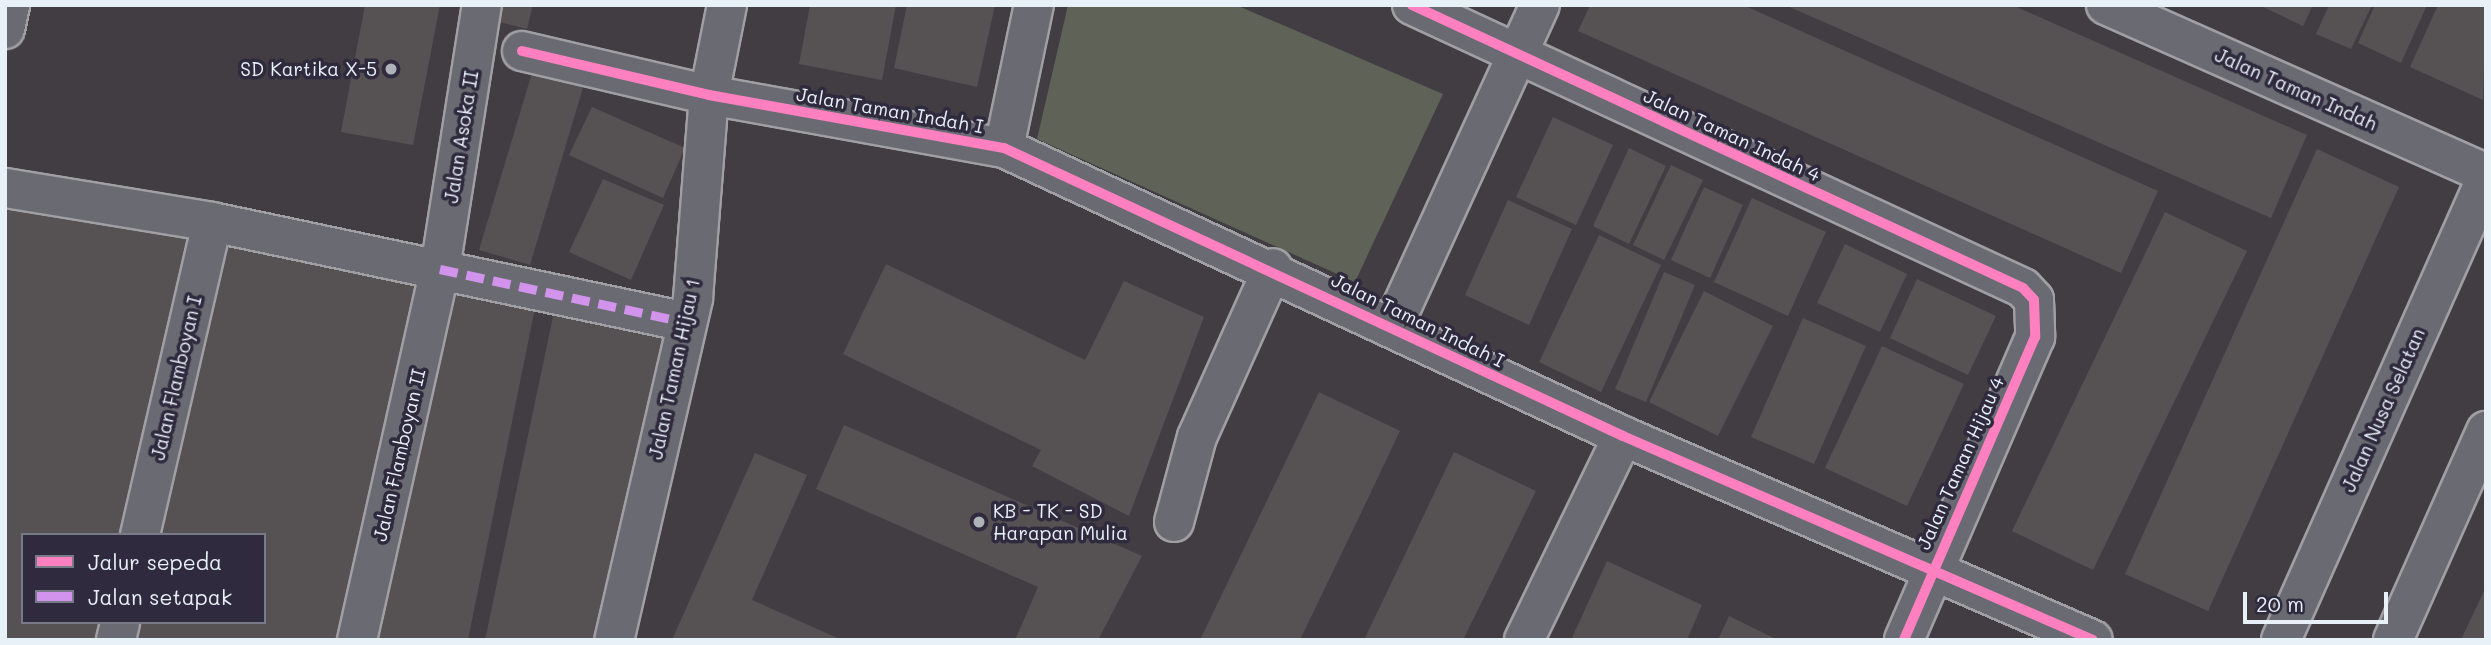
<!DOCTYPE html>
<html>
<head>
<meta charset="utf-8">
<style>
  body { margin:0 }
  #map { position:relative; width:2491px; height:645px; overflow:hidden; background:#413d43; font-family:Mali,sans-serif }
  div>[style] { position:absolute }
  .green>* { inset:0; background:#5e6257 }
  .building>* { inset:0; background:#565254 }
  .roads { filter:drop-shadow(2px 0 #a09fa4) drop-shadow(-2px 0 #a09fa4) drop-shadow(0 2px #a09fa4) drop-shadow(0 -2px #a09fa4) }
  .street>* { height:38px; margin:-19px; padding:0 19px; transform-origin:19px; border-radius:19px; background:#6a6b72 }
  .secondary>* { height:38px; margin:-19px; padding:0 19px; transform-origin:19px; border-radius:19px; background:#6a6b72 }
  .quiet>* { height:9px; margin-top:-4.5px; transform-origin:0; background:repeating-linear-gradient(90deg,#d193ec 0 18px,transparent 0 27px) }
  .cycleway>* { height:10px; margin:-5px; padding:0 5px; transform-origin:5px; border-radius:5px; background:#ff80c0 }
  .dots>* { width:19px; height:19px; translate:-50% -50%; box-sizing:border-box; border:4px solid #2f2a3d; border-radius:50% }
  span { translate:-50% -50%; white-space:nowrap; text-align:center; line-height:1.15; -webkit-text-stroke:7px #2f2a3d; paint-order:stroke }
  .poi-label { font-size:19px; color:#e8f1f8 }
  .right { translate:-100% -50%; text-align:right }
  .left { translate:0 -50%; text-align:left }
  .street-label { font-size:19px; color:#e8f1f8 }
  .frame { position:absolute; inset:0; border:7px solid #e8f1f8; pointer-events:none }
  .legend { position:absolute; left:21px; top:533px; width:245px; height:91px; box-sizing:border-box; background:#2f2a3d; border:2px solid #797a88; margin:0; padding:9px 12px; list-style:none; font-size:21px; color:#e8f1f8 }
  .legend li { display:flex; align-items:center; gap:14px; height:35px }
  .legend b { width:35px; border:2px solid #797a88 }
  .scale { position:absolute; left:2243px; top:592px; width:145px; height:32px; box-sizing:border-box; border:4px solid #e8f1f8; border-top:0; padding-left:9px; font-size:21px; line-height:24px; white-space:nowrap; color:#e8f1f8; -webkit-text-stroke:5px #2f2a3d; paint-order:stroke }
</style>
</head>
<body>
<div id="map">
  <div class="green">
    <div style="clip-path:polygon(1068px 5px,1236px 5px,1443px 94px,1355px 282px,1037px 139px)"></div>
  </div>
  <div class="building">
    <div style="clip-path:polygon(365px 5px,440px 5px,413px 145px,341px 132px)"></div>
    <div style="clip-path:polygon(494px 5px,533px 5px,527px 29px,491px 20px)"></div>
    <div style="clip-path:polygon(810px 5px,896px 5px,882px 80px,799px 64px)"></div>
    <div style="clip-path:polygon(907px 5px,995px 5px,977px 87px,894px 68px)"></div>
    <div style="clip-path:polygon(1590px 5px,1743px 5px,2158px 191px,2121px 273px,1578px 31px)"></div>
    <div style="clip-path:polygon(1785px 5px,2012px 5px,2307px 135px,2271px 218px)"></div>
    <div style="clip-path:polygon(2259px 5px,2313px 5px,2303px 26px)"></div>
    <div style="clip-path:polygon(2329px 5px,2372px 5px,2351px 49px,2316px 34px)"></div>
    <div style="clip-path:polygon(2375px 5px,2427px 5px,2401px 63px,2358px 43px)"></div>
    <div style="clip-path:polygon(2438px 5px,2486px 5px,2483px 100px,2410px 67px)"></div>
    <div style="clip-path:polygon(534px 66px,585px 81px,530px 265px,479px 250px)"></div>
    <div style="clip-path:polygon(592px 107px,685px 148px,663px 198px,569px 155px)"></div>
    <div style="clip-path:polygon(1553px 117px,1613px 145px,1576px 225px,1516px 197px)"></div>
    <div style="clip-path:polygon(1629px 148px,1666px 166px,1629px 244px,1593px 226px)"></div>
    <div style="clip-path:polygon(2317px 149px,2399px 187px,2208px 611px,2125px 574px)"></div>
    <div style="clip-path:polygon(1671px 165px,1703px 180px,1664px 260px,1633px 245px)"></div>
    <div style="clip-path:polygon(603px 179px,664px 205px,631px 280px,569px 252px)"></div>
    <div style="clip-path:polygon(1704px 187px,1743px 205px,1710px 278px,1671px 260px)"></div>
    <div style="clip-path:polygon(5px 196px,189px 235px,125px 535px,23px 535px,23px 622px,105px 622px,102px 640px,5px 640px)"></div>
    <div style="clip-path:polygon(1752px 198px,1826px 232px,1788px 316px,1714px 282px)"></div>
    <div style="clip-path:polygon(1508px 200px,1572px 229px,1529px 325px,1465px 295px)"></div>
    <div style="clip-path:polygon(2165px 212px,2247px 251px,2093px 570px,2012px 531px)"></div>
    <div style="clip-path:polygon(1599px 235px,1661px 265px,1601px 392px,1539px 362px)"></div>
    <div style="clip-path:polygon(227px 238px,418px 283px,336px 640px,129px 640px,133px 622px,264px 622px,264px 535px,154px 535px)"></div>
    <div style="clip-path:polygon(1845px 244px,1907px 274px,1880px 332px,1817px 303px)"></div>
    <div style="clip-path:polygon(886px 264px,1085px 360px,1124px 281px,1204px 317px,1129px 516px,1032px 466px,1041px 450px,843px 354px)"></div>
    <div style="clip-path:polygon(1664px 272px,1695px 285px,1646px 402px,1615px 389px)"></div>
    <div style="clip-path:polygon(1917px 279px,1996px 316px,1968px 375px,1890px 338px)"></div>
    <div style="clip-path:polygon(443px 285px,536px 303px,468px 640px,372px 640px)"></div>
    <div style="clip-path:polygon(1704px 291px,1773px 326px,1718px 436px,1649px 402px)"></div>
    <div style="clip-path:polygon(555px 307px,664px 329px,599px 640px,485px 640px)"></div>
    <div style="clip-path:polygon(1803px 318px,1866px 346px,1814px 464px,1751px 437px)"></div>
    <div style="clip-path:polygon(1882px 346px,1964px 384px,1907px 506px,1825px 468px)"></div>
    <div style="clip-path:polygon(1319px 392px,1400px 431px,1361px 513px,1300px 640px,1200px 640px)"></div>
    <div style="clip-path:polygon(844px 425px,1142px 556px,1098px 640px,1015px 640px,1038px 587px,816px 489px)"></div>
    <div style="clip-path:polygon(1454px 452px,1536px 491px,1496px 573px,1463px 640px,1364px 640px)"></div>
    <div style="clip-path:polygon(755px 453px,807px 475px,752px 600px,842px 640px,672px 640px)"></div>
    <div style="clip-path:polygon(1607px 561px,1702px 605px,1687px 640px,1571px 640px)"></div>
    <div style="clip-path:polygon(2486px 587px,2486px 640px,2461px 640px,2465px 631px)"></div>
    <div style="clip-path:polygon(1729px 616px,1778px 640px,1718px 640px)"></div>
  </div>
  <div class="roads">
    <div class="street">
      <div style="left:1412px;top:5px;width:673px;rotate:24.85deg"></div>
      <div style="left:2023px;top:288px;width:16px;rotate:47deg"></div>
      <div style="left:2034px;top:300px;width:37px;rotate:88deg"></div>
      <div style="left:2035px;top:337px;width:330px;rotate:113.4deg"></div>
      <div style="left:2106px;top:5px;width:415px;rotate:23.9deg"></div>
      <div style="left:5px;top:29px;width:25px;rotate:-78deg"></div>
      <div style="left:522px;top:51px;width:192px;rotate:13.2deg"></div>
      <div style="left:709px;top:95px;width:205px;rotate:94.5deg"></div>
      <div style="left:693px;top:299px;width:350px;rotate:103deg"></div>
      <div style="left:1004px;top:148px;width:146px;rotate:-78.2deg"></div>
      <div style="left:5px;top:188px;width:210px;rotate:9.3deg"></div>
      <div style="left:212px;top:222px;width:483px;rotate:11.9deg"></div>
      <div style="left:1392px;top:328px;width:355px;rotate:-65.4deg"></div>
      <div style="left:1174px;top:522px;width:88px;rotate:-74.9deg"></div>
      <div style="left:1197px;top:437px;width:185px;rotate:-65.8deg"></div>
      <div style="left:140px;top:535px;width:321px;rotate:-77deg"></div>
      <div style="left:116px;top:640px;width:18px;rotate:-77deg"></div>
      <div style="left:357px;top:640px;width:380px;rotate:-77.4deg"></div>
      <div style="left:440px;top:269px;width:267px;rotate:-81deg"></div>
      <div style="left:1524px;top:640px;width:227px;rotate:-64.1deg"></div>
      <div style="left:2281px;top:640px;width:505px;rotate:-66.03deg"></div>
      <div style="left:2393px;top:640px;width:229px;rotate:-66deg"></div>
    </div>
    <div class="secondary">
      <div style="left:727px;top:5px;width:92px;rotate:101.3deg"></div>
      <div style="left:709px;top:95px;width:300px;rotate:10.2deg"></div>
      <div style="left:1004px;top:148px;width:683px;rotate:24.95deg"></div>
      <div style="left:1623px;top:436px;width:512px;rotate:23.46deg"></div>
    </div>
  </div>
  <div class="quiet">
    <div style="left:440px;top:269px;width:251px;rotate:12.2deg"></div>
  </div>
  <div class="cycleway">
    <div style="left:1412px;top:5px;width:673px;rotate:24.85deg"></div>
    <div style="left:2023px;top:288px;width:16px;rotate:47deg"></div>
    <div style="left:2034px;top:300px;width:37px;rotate:88deg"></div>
    <div style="left:2035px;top:337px;width:330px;rotate:113.4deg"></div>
    <div style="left:522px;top:51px;width:192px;rotate:13.2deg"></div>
    <div style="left:709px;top:95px;width:300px;rotate:10.2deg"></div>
    <div style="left:1004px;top:148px;width:683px;rotate:24.95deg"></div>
    <div style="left:1623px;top:436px;width:512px;rotate:23.46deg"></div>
  </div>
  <div class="dots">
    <div style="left:391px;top:69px;background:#aeb2b9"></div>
    <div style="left:979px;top:522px;background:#aeb2b9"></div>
  </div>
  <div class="poi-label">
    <span class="right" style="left:377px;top:69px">SD Kartika X-5</span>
    <span class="left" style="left:993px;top:522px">KB - TK - SD<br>Harapan Mulia</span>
  </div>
  <div class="street-label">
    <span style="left:2296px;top:89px;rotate:24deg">Jalan Taman Indah</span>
    <span style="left:890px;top:110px;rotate:10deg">Jalan Taman Indah I</span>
    <span style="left:1732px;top:135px;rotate:25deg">Jalan Taman Indah 4</span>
    <span style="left:461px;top:137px;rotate:-81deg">Jalan Asoka II</span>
    <span style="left:1418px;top:320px;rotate:26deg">Jalan Taman Indah I</span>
    <span style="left:674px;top:369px;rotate:-78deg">Jalan Taman Hijau 1</span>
    <span style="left:176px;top:378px;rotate:-77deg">Jalan Flamboyan I</span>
    <span style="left:2383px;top:410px;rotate:-66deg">Jalan Nusa Selatan</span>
    <span style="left:399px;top:455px;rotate:-77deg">Jalan Flamboyan II</span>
    <span style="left:1960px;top:463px;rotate:-66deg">Jalan Taman Hijau 4</span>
  </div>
  <div class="frame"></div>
  <ul class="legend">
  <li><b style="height:9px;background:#ff80c0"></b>Jalur sepeda</li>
  <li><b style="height:9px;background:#d193ec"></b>Jalan setapak</li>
  </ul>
  <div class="scale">20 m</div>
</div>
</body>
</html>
